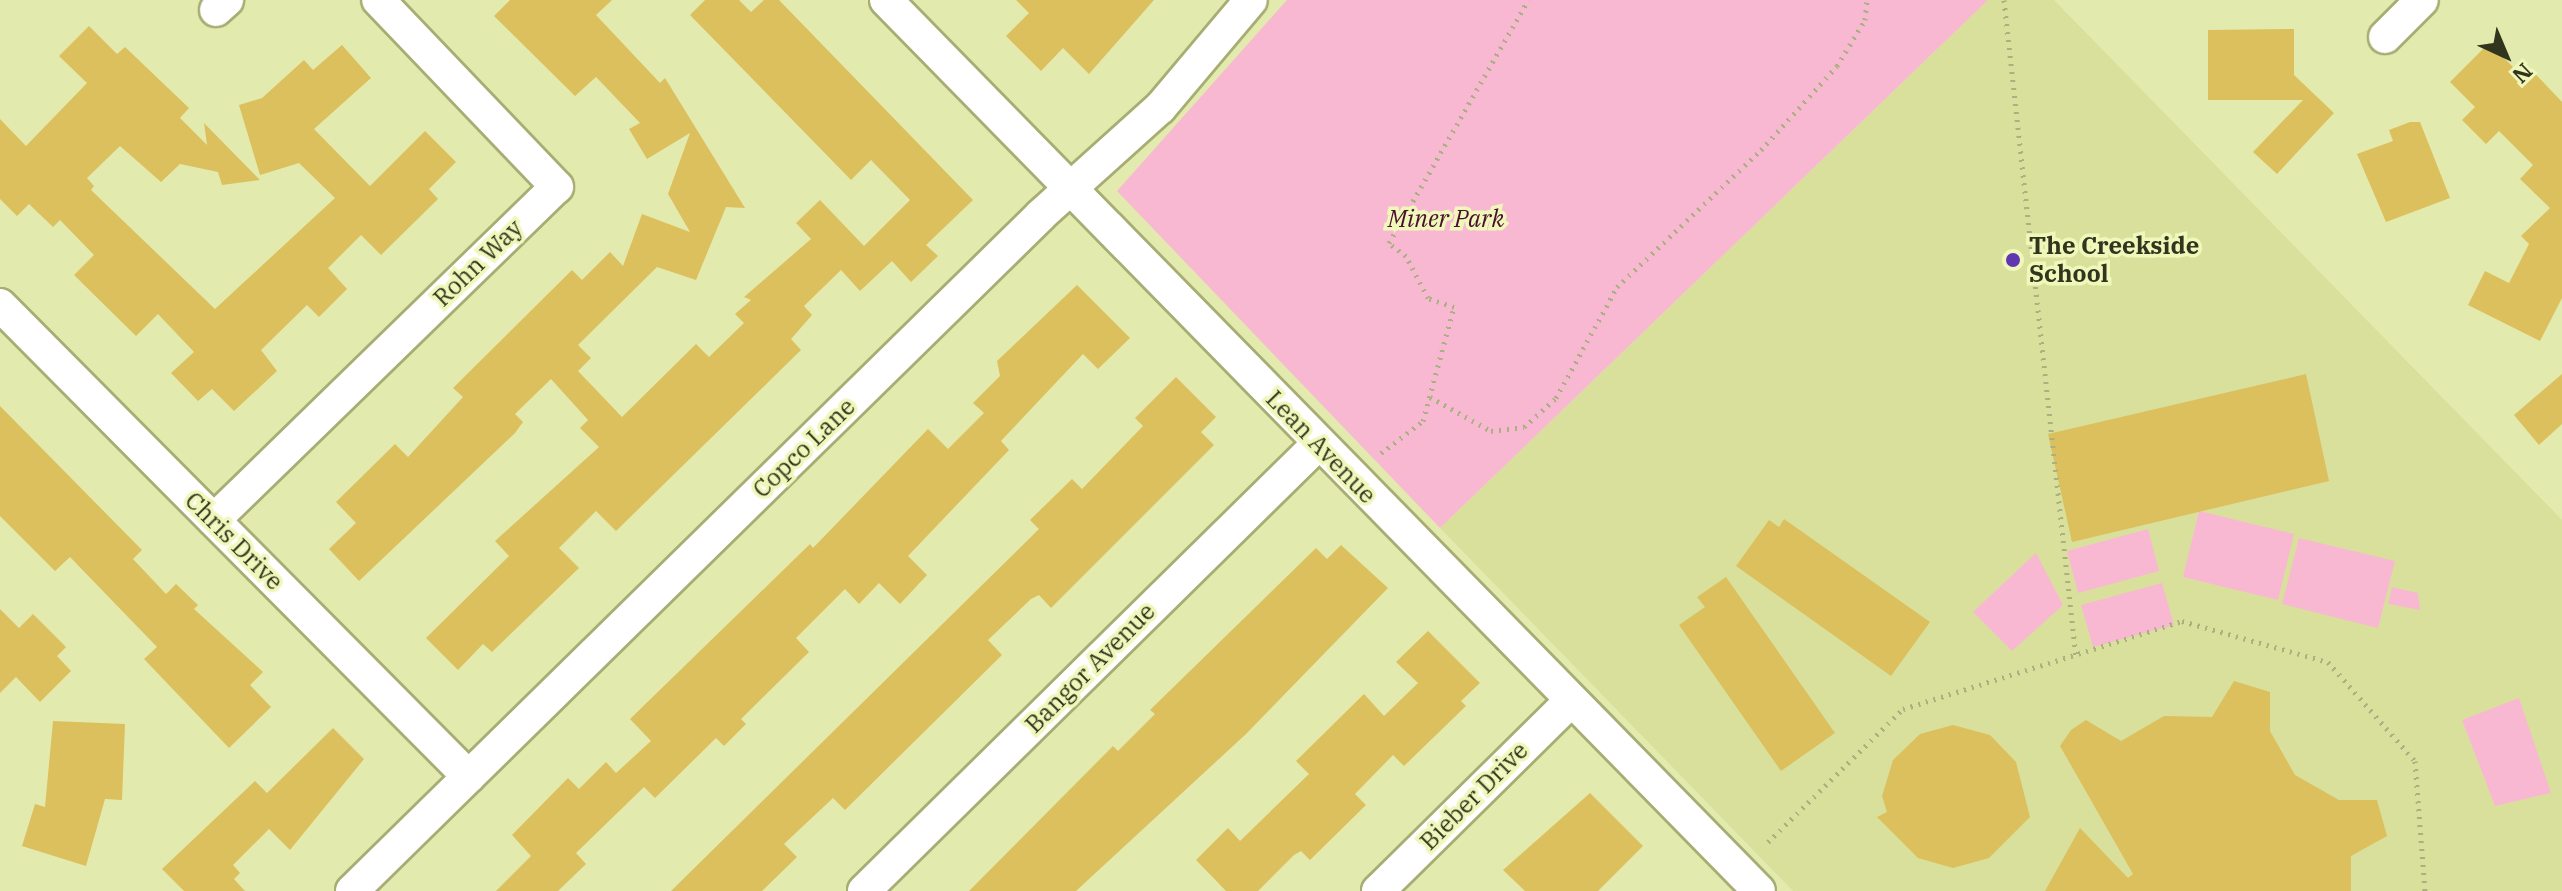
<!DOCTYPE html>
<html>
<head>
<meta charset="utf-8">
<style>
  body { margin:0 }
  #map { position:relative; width:2562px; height:891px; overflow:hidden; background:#e3eaae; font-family:"IBM Plex Serif",serif }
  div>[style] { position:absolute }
  .built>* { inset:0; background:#d8e09c }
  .green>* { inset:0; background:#f9b8d2 }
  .building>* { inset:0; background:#dcc05d }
  .path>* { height:5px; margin-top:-2.5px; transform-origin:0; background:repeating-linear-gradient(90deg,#aab080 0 2px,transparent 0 8px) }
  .roads { filter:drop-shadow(2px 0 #a7ad73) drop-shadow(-2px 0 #a7ad73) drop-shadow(0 2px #a7ad73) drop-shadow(0 -2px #a7ad73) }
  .minor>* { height:32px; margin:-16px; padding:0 16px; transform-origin:16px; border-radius:16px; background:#fff }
  .dots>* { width:22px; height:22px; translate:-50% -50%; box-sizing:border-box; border:4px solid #f0f7ba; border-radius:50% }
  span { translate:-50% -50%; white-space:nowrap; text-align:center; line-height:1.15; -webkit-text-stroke:7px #f0f7ba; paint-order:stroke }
  .park-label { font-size:24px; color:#49102d; font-style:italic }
  .poi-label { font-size:24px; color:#32351d; font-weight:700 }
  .left { translate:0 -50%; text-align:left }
  .street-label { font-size:24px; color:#32351d }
  .north { position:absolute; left:2466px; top:16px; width:80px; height:80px; -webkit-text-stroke:6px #f0f7ba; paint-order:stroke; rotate:136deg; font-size:22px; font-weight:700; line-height:32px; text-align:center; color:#32351d }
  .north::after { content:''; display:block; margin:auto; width:28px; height:36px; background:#32351d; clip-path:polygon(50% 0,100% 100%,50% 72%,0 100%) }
</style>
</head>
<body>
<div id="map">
  <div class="built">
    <div style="clip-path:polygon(1988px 0,2054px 0,2562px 520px,2562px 891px,1793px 891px,1440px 528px)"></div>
  </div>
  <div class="green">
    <div style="clip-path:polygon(1287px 0,1988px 0,1440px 528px,1117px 191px)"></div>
    <div style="clip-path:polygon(2199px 511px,2294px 534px,2278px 600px,2183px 577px)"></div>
    <div style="clip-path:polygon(2148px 529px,2159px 571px,2078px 593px,2067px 551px)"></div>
    <div style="clip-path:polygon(2299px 538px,2395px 561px,2378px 628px,2282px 604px)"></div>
    <div style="clip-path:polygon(2036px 553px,2063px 605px,2012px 651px,1973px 612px)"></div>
    <div style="clip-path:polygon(2162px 583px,2174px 625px,2093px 647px,2081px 605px)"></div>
    <div style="clip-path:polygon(2392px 587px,2418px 593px,2420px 610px,2388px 604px)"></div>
    <div style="clip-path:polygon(2519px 698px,2551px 793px,2495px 806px,2462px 720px)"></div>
  </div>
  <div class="building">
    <div style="clip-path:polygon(510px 0,612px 0,596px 15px,660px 83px,665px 78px,745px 208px,726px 207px,696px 280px,657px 267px,578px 345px,591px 358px,578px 371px,622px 417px,696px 344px,709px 357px,744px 323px,735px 314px,751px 300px,744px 297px,811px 239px,796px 223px,820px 200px,864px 246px,910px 200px,871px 160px,851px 180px,690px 15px,705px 0,739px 0,751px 12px,764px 0,779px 0,973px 200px,926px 245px,938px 256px,911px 282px,892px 261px,860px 291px,841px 270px,804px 306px,812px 315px,791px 339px,801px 350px,616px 531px,596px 511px,559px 548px,579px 568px,492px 652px,483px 644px,458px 670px,426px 638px,509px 556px,495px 541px,599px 447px,580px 428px,588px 420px,551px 379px,515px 414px,523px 422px,515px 433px,359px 581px,329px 549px,356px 523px,336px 502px,395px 444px,408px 457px,463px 397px,453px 388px,572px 270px,582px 280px,610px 252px,623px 266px,642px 214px,690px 232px,668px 194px,690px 133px,647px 159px,629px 129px,640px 123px,596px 77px,575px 96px,494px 16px)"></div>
    <div style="clip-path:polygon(1016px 0,1154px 0,1089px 74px,1063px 48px,1041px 71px,1006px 36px,1029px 13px)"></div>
    <div style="clip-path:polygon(89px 26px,117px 54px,125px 47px,189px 108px,180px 118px,207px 145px,204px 123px,260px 180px,222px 185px,218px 172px,180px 164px,161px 182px,120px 146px,87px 178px,94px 186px,91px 190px,215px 309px,335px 198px,299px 163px,260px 175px,239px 105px,262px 98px,304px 60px,313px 70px,342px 45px,371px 78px,314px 129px,370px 186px,425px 131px,456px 162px,429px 189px,438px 199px,381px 255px,361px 235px,328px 268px,347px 289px,319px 317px,307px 305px,261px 350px,277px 371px,234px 411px,212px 389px,198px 401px,171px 373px,194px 352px,158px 314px,136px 336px,74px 275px,94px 255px,60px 220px,53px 227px,29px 204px,17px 216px,0 199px,0 119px,26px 146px,87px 83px,59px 56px)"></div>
    <div style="clip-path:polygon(2294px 29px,2294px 75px,2334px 113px,2277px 174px,2253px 152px,2303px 100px,2208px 100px,2208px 30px)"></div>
    <div style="clip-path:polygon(2489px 43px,2516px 70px,2524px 62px,2562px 102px,2562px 298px,2540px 341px,2468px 305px,2485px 271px,2509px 283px,2529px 244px,2521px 236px,2550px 208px,2520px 179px,2533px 165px,2499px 131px,2486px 144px,2462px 120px,2475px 107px,2450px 82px)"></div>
    <div style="clip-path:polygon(2410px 122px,2420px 122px,2450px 198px,2386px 222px,2357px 154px,2393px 141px,2389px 130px)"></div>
    <div style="clip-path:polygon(1077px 285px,1130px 338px,1098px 369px,1083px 354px,1001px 441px,1009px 450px,908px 556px,927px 575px,900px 604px,879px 583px,859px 604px,845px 589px,796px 638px,809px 652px,741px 719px,746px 724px,724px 746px,716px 738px,655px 798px,644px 787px,576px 853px,586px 864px,558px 891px,496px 891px,531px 856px,512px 835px,568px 778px,579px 789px,606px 762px,616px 773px,651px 741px,630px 719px,810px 544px,813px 548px,928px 429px,948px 449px,984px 413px,973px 403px,1000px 376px,997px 361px)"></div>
    <div style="clip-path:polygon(2306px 374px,2329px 481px,2072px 542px,2048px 434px)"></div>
    <div style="clip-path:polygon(2562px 374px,2562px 424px,2539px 445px,2514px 415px)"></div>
    <div style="clip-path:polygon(1176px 377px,1216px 417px,1201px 432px,1214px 445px,1051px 608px,1039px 595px,1031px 599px,988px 640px,1002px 655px,845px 810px,833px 798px,784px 844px,797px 857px,762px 891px,671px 891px,1039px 529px,1030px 520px,1072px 479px,1082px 489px,1143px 426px,1135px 418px)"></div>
    <div style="clip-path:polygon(0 406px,142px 550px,133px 559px,166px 594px,176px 584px,198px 605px,194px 609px,263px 672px,250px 685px,271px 707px,229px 748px,144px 659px,157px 647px,70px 557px,55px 571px,0 516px)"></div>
    <div style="clip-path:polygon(1784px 519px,1930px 622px,1891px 676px,1736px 566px,1769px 520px,1779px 527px)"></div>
    <div style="clip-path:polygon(1341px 545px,1388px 588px,1246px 734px,1076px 891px,969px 891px,1113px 746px,1118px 751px,1155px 714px,1150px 710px,1316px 548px,1327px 559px)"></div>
    <div style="clip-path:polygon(1726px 577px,1835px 733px,1781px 771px,1679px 625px,1705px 607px,1697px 597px)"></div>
    <div style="clip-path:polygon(0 609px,19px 628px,33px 614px,66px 647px,57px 656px,71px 671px,40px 702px,16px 677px,0 693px)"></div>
    <div style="clip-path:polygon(1428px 631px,1480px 683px,1461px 701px,1466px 706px,1404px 766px,1393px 755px,1355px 794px,1366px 805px,1310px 860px,1301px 851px,1294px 855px,1258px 891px,1226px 891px,1196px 860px,1228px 828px,1240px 841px,1309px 774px,1296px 761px,1364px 694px,1384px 716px,1418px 683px,1396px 662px)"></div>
    <div style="clip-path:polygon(2234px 681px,2270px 692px,2270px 731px,2295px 775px,2339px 800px,2377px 800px,2387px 836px,2351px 856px,2351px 891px,2045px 891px,2080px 828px,2128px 878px,2133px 874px,2060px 746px,2071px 730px,2086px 720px,2121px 741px,2164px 716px,2212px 717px)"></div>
    <div style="clip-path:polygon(53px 721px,125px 724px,122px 800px,105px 799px,86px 866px,22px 846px,35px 804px,45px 807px)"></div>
    <div style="clip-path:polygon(1953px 725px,1990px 735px,2016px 762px,2030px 817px,1989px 858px,1953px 868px,1918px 858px,1877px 817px,1887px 812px,1882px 796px,1893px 760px,1920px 734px)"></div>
    <div style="clip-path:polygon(333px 728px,364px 759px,290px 850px,269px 829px,233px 865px,240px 873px,234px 879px,245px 891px,184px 891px,162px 869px,255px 781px,267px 793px)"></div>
    <div style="clip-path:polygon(1590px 793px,1643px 846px,1598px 891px,1525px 891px,1503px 870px)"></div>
  </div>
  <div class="path">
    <div style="left:2004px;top:0;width:661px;rotate:83.75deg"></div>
    <div style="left:1430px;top:397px;width:70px;rotate:29.1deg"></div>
    <div style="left:1491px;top:431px;width:33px;rotate:-7deg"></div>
    <div style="left:1524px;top:427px;width:43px;rotate:-42.2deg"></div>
    <div style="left:1556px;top:398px;width:127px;rotate:-61.2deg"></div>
    <div style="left:1617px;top:287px;width:199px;rotate:-43.6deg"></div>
    <div style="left:1761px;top:150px;width:113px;rotate:-47.9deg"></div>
    <div style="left:1837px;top:66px;width:54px;rotate:-58.7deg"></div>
    <div style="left:1865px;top:20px;width:20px;rotate:-84deg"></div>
    <div style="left:1381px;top:453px;width:53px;rotate:-37.3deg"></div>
    <div style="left:1423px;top:421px;width:118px;rotate:-74.8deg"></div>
    <div style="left:1454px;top:307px;width:28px;rotate:-161deg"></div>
    <div style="left:1428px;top:298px;width:47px;rotate:-117.6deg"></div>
    <div style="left:1406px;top:256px;width:21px;rotate:-143deg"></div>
    <div style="left:1389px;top:243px;width:280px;rotate:-60.2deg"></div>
    <div style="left:1768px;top:842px;width:190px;rotate:-44.6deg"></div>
    <div style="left:1903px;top:709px;width:293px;rotate:-17.5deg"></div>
    <div style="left:2182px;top:621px;width:152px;rotate:15.7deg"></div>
    <div style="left:2328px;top:662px;width:132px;rotate:48.7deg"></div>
    <div style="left:2415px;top:761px;width:130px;rotate:85.6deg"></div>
  </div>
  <div class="roads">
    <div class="minor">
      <div style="left:886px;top:0;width:1247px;rotate:45.58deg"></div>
      <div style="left:216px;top:10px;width:15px;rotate:-42deg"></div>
      <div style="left:2385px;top:37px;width:52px;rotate:-45deg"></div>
      <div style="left:0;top:305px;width:665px;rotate:45.18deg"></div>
      <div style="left:214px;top:520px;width:478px;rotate:-44.2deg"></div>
      <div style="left:557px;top:187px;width:259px;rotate:-133.7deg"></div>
      <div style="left:352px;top:891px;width:965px;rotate:-44.45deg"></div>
      <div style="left:1041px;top:215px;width:160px;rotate:-42deg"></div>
      <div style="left:1160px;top:108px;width:141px;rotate:-49.9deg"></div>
      <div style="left:864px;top:891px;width:636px;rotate:-44.55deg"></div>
      <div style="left:1378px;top:891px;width:271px;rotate:-44.6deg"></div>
    </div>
  </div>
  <div class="dots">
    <div style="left:2013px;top:260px;background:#6037af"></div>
  </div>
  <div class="park-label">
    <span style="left:1446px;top:219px">Miner Park</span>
  </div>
  <div class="poi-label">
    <span class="left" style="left:2029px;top:260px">The Creekside<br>School</span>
  </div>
  <div class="street-label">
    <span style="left:478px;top:263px;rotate:-44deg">Rohn Way</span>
    <span style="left:1321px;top:447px;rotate:46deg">Lean Avenue</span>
    <span style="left:804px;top:448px;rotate:-44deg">Copco Lane</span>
    <span style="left:234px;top:541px;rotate:45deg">Chris Drive</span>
    <span style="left:1090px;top:668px;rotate:-45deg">Bangor Avenue</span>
    <span style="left:1474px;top:796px;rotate:-45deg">Bieber Drive</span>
  </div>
  <div class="north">N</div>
</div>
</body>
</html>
